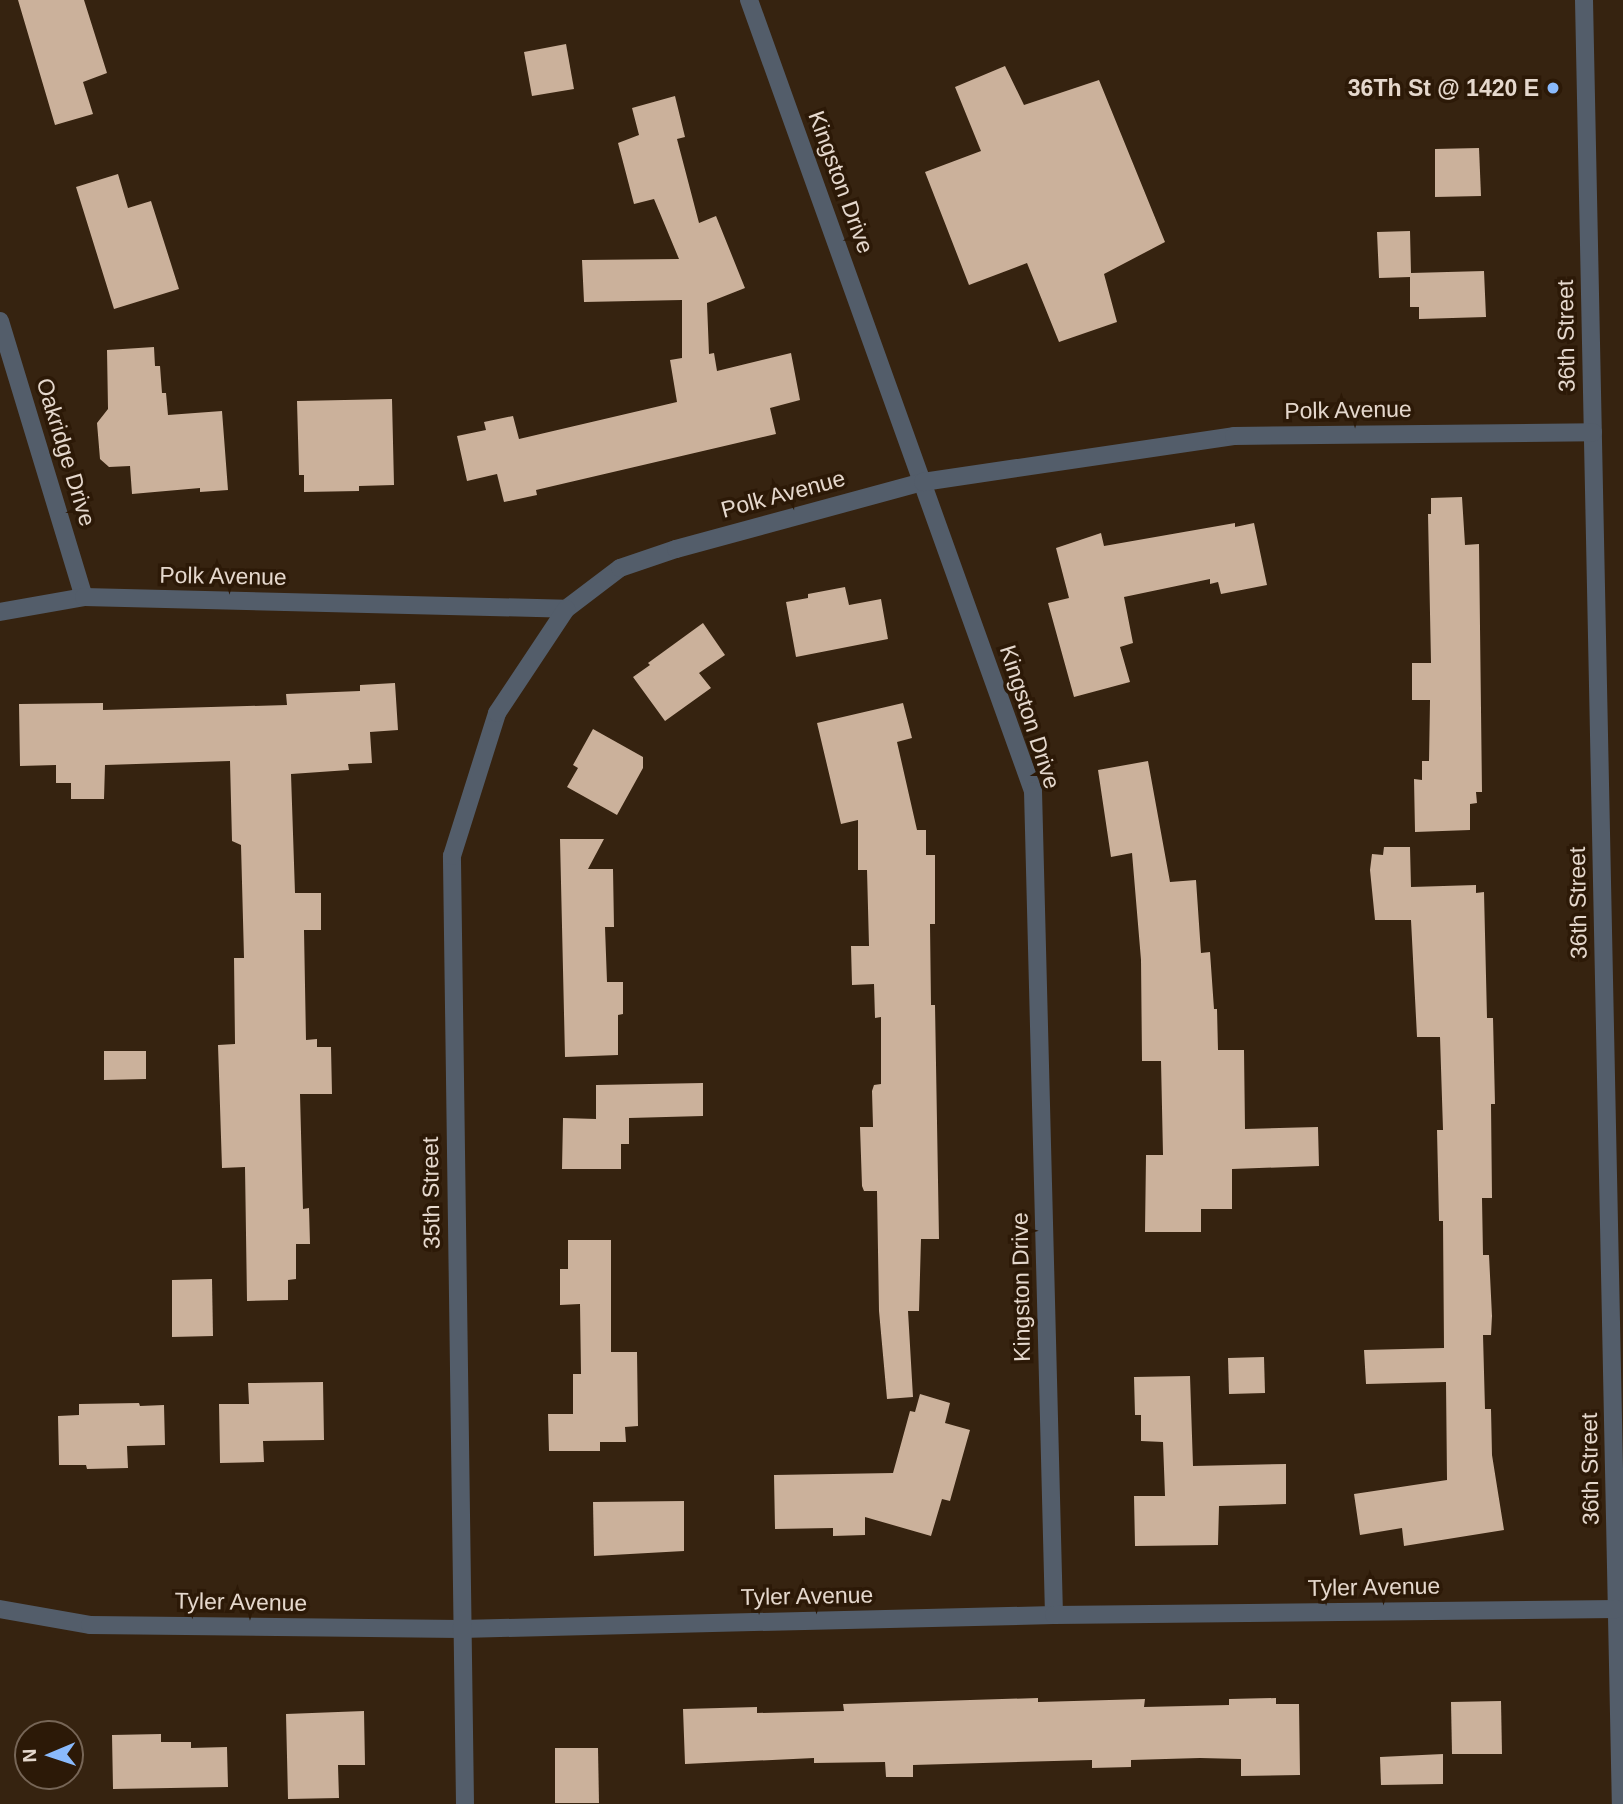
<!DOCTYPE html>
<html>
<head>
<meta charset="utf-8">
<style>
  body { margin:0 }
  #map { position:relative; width:1623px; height:1804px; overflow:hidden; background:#362310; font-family:Helvetica,sans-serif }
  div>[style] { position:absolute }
  .building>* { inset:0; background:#cbb19b }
  .minor>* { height:18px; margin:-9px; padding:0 9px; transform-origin:9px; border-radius:9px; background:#535d6a }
  .dots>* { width:19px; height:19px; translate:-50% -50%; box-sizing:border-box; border:4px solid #2c1907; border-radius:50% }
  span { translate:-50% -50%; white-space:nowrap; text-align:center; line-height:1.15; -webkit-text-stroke:7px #2c1907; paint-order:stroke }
  .poi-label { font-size:23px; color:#e5d8cd; font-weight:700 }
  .right { translate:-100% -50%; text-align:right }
  .street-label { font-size:23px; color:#e5d8cd }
  .north { position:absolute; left:14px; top:1720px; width:70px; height:70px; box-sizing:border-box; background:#2c1907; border:2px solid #766556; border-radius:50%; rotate:268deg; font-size:19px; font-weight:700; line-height:28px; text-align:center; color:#e5d8cd }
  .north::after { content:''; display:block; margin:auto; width:24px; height:32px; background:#8abafc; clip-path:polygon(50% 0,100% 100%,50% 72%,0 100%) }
</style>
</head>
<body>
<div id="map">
  <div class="building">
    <div style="clip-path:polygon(18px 0,84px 0,107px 73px,83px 82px,93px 114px,55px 125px)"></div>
    <div style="clip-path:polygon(566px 44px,574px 89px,532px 96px,524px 52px)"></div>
    <div style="clip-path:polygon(1005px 66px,1024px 105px,1099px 80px,1165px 242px,1104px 274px,1117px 322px,1059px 342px,1027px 263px,969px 285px,925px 172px,981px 151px,955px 87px)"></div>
    <div style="clip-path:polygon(675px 96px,685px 137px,677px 139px,699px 223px,716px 216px,745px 288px,707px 303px,709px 354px,714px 353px,717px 371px,791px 353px,800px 400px,770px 408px,776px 434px,536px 490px,537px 495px,504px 502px,497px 474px,467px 481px,457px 436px,486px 430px,484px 422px,513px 416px,519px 439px,677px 402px,670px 360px,682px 358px,682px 300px,584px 302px,582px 260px,679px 259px,654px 199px,634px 204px,618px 143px,639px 135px,632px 108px)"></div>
    <div style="clip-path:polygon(1479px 148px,1481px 196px,1435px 197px,1435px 149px)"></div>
    <div style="clip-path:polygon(118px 174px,128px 208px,151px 201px,179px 289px,114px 309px,76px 187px)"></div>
    <div style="clip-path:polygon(1410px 231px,1411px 273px,1484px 271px,1486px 317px,1419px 319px,1419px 307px,1410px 307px,1410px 277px,1379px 278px,1377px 232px)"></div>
    <div style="clip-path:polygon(154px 347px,155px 366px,160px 366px,162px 393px,166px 393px,168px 415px,222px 411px,228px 490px,200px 492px,200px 488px,132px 494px,130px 466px,109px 467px,100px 459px,97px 423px,108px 409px,107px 350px)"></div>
    <div style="clip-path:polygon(392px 399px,394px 485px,359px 486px,359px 491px,304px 492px,304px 475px,299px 475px,297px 401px)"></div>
    <div style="clip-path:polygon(1462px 497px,1465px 545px,1479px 544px,1482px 792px,1476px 792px,1477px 803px,1470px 804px,1470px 830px,1415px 832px,1414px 779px,1422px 780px,1422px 761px,1429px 761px,1430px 700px,1412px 700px,1412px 663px,1431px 663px,1428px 514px,1431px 514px,1431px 498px)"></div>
    <div style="clip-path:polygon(1235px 523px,1235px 527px,1254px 523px,1267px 585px,1221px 594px,1218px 582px,1210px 584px,1210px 579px,1124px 597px,1133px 643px,1120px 647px,1130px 682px,1074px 697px,1048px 603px,1069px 598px,1056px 548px,1101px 533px,1104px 546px)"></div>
    <div style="clip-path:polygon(845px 587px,849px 605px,881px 599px,888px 639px,796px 657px,786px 602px,808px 598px,808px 594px)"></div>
    <div style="clip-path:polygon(703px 623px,725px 655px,699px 673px,711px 688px,665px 721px,633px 677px,650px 665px,648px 663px)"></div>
    <div style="clip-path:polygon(395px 683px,398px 730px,370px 732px,372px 763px,348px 764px,349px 770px,291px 774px,295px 893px,321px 893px,321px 930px,304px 930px,306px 1040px,317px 1039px,317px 1047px,331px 1047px,332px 1094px,300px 1094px,303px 1209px,309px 1208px,310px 1244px,296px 1244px,296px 1279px,288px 1280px,288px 1300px,247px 1301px,245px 1167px,222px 1168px,218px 1045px,235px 1044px,234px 958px,244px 958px,241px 845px,232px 841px,230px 761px,105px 765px,104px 799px,71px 799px,71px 783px,56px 783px,56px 765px,20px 766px,19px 704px,103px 703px,103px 710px,287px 705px,286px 694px,360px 691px,360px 685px)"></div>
    <div style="clip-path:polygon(903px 703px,912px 738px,897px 742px,917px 830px,926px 830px,926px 855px,935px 855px,935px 924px,930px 924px,931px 1005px,935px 1005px,939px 1239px,921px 1239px,919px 1311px,908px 1311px,913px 1397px,887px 1399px,879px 1311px,877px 1191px,864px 1191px,862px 1186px,860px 1127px,873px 1127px,872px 1091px,874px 1085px,881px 1084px,881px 1017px,875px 1018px,874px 984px,852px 985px,851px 946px,869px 946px,867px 870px,858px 870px,858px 820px,841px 824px,817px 723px)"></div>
    <div style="clip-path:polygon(593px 729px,643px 757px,643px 768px,617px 815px,567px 787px,578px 768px,573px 765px)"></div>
    <div style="clip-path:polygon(1148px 761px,1170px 882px,1196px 880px,1201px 953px,1210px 952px,1214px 1009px,1217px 1009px,1218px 1050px,1244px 1050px,1245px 1129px,1318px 1127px,1319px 1166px,1232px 1169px,1232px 1209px,1201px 1209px,1201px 1232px,1145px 1232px,1146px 1155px,1163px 1155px,1161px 1061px,1142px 1061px,1141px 960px,1132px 853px,1111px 857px,1098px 770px)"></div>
    <div style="clip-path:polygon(560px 839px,604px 839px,588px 869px,613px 869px,614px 927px,605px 927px,607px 982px,623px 982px,623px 1014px,618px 1015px,618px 1055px,565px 1057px)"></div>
    <div style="clip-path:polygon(1384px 847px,1410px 847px,1411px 887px,1476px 885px,1476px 893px,1484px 892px,1487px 1018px,1493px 1018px,1495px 1104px,1491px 1104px,1492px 1198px,1482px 1198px,1483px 1255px,1489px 1255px,1492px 1316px,1491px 1335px,1483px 1335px,1485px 1409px,1491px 1409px,1492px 1455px,1504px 1530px,1404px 1546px,1402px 1528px,1360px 1535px,1354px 1494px,1447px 1480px,1446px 1382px,1366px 1384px,1364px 1350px,1444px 1348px,1443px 1221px,1439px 1221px,1437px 1130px,1443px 1130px,1440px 1037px,1417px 1037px,1411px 920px,1375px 920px,1370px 870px,1372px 854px,1383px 855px)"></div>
    <div style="clip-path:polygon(104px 1051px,146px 1051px,146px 1079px,104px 1080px)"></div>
    <div style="clip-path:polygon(703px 1083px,703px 1116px,629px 1118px,629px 1144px,621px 1144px,621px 1169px,562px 1169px,563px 1118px,596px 1119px,596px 1085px)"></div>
    <div style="clip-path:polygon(568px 1240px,611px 1240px,611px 1352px,637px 1352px,638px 1426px,625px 1427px,626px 1442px,600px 1442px,600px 1451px,549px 1451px,548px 1414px,573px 1414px,573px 1374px,581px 1374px,580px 1304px,560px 1305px,560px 1269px,568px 1269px)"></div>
    <div style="clip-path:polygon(212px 1279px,213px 1336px,172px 1337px,172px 1280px)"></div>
    <div style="clip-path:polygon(1264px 1357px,1265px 1393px,1229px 1394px,1228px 1358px)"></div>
    <div style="clip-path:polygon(1190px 1376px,1193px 1466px,1286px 1464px,1286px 1504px,1219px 1506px,1218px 1545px,1135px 1546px,1134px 1496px,1165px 1496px,1163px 1442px,1141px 1441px,1141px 1415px,1135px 1415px,1134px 1377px)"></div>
    <div style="clip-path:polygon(323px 1382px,324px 1440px,263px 1441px,264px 1462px,220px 1463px,219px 1404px,249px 1404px,248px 1383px)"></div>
    <div style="clip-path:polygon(920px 1394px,950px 1403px,945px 1423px,970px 1430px,950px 1501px,942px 1499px,931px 1536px,865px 1517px,865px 1535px,833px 1536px,833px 1528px,775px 1529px,774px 1475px,893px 1473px,910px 1411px,915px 1412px)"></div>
    <div style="clip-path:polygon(139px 1403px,140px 1406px,164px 1405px,165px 1445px,127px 1446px,128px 1468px,87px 1469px,86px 1465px,59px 1465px,58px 1416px,79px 1415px,79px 1404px)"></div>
    <div style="clip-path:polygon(684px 1501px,684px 1551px,594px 1556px,593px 1502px)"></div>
    <div style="clip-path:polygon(1038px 1698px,1038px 1702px,1145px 1699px,1144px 1707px,1229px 1705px,1229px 1699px,1276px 1698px,1276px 1704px,1299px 1704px,1300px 1775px,1241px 1776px,1241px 1759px,1200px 1758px,1131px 1760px,1131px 1767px,1092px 1768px,1092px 1760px,913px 1765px,913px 1777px,886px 1777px,885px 1762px,814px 1763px,814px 1758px,685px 1764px,683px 1709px,757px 1707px,757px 1713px,844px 1711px,843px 1704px)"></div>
    <div style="clip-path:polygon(1501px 1701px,1502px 1754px,1452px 1754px,1451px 1702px)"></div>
    <div style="clip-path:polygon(364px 1711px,365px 1765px,338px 1765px,339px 1798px,288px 1799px,286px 1714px)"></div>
    <div style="clip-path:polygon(161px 1734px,161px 1742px,191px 1742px,191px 1748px,227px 1747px,228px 1787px,113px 1789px,112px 1735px)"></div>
    <div style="clip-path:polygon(555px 1748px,598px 1748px,599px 1803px,555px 1803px)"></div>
    <div style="clip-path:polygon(1443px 1754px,1443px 1784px,1381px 1785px,1380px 1757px)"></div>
  </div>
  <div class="minor">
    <div style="left:749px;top:0;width:840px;rotate:70.25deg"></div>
    <div style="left:1033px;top:791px;width:824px;rotate:88.54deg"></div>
    <div style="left:1584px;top:0;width:1804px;rotate:88.83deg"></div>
    <div style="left:0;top:321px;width:288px;rotate:73.1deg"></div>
    <div style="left:0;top:612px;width:85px;rotate:-10.1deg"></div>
    <div style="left:84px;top:597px;width:482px;rotate:1.4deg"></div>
    <div style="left:566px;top:609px;width:68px;rotate:-37.2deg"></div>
    <div style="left:620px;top:568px;width:59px;rotate:-18.7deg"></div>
    <div style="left:676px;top:549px;width:256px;rotate:-15.2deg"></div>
    <div style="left:923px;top:482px;width:314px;rotate:-8.4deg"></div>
    <div style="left:1234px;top:436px;width:359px;rotate:-0.6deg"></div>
    <div style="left:0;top:1609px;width:91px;rotate:10.1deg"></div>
    <div style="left:90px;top:1625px;width:371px;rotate:0.6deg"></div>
    <div style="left:461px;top:1629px;width:593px;rotate:-1.35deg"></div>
    <div style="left:1054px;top:1615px;width:563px;rotate:-0.61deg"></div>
    <div style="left:465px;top:1804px;width:948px;rotate:-90.79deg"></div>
    <div style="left:452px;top:856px;width:150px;rotate:-72.5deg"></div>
    <div style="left:497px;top:713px;width:125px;rotate:-56.4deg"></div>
  </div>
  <div class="dots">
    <div style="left:1553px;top:88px;background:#8abafc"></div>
  </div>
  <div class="poi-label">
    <span class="right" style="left:1539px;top:88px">36Th St @ 1420 E</span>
  </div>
  <div class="street-label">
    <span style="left:841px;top:182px;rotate:70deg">Kingston Drive</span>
    <span style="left:1566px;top:336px;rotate:-91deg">36th Street</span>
    <span style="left:1348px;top:410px;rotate:-1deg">Polk Avenue</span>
    <span style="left:66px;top:452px;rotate:73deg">Oakridge Drive</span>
    <span style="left:783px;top:494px;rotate:-15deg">Polk Avenue</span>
    <span style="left:223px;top:576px;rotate:1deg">Polk Avenue</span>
    <span style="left:1030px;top:717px;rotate:72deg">Kingston Drive</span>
    <span style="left:1578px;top:903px;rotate:-91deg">36th Street</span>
    <span style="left:431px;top:1193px;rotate:-91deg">35th Street</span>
    <span style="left:1021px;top:1287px;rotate:-91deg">Kingston Drive</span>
    <span style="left:1590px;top:1469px;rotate:-91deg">36th Street</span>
    <span style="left:1374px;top:1587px;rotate:-1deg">Tyler Avenue</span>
    <span style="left:807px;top:1596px;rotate:-1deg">Tyler Avenue</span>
    <span style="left:241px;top:1602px;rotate:1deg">Tyler Avenue</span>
  </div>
  <div class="north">N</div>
</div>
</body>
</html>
